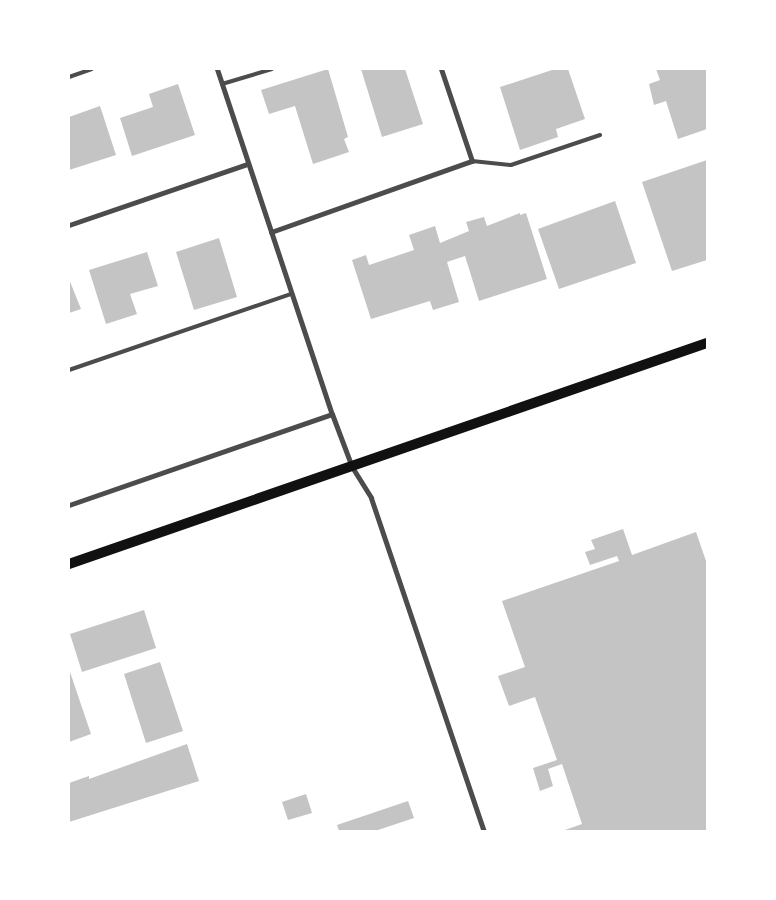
<!DOCTYPE html>
<html>
<head>
<meta charset="utf-8">
<style>
  body { margin:0 }
  #map { position:relative; width:776px; height:900px; overflow:hidden; background:#fff; font-family:Inter,sans-serif }
  div>[style] { position:absolute }
  .building>* { inset:0; background:#c4c4c4 }
  .service>* { height:4px; margin:-2px; padding:0 2px; transform-origin:2px; border-radius:2px; background:#4c4c4c }
  .minor>* { height:5px; margin:-2.5px; padding:0 2.5px; transform-origin:2.5px; border-radius:2.5px; background:#4c4c4c }
  .secondary>* { height:10px; margin:-5px; padding:0 5px; transform-origin:5px; border-radius:5px; background:#111 }
  span { translate:-50% -50%; white-space:nowrap; text-align:center; line-height:1.15; -webkit-text-stroke:4px #fff; paint-order:stroke }
  .frame { position:absolute; inset:0; border:70px solid #fff; pointer-events:none }
</style>
</head>
<body>
<div id="map">
  <div class="building">
    <div style="clip-path:polygon(328px 69px,348px 137px,344px 139px,349px 152px,313px 164px,295px 106px,269px 114px,261px 90px)"></div>
    <div style="clip-path:polygon(361px 69px,405px 69px,423px 124px,382px 137px)"></div>
    <div style="clip-path:polygon(555px 69px,568px 69px,585px 119px,556px 129px,558px 137px,520px 150px,500px 87px)"></div>
    <div style="clip-path:polygon(656px 69px,707px 69px,707px 129px,678px 139px,666px 101px,654px 105px,649px 84px,660px 80px)"></div>
    <div style="clip-path:polygon(178px 84px,195px 135px,132px 156px,120px 118px,153px 107px,149px 94px)"></div>
    <div style="clip-path:polygon(100px 106px,116px 155px,69px 170px,69px 117px)"></div>
    <div style="clip-path:polygon(707px 160px,707px 260px,672px 271px,642px 182px)"></div>
    <div style="clip-path:polygon(615px 201px,636px 263px,559px 289px,538px 229px)"></div>
    <div style="clip-path:polygon(520px 213px,520px 215px,526px 213px,547px 279px,479px 301px,465px 256px,447px 262px,459px 302px,433px 310px,430px 301px,371px 319px,352px 260px,366px 255px,369px 265px,414px 250px,409px 235px,435px 226px,440px 243px,469px 231px,466px 222px,484px 217px,487px 226px)"></div>
    <div style="clip-path:polygon(219px 238px,237px 297px,194px 310px,176px 252px)"></div>
    <div style="clip-path:polygon(147px 252px,158px 286px,130px 294px,137px 314px,106px 324px,89px 270px)"></div>
    <div style="clip-path:polygon(69px 279px,81px 309px,69px 313px)"></div>
    <div style="clip-path:polygon(623px 529px,632px 555px,696px 532px,707px 564px,707px 831px,562px 831px,582px 824px,562px 764px,548px 769px,553px 786px,540px 791px,533px 768px,557px 760px,535px 697px,509px 706px,498px 676px,525px 667px,502px 601px,619px 561px,617px 556px,590px 565px,585px 552px,595px 549px,591px 540px)"></div>
    <div style="clip-path:polygon(144px 610px,156px 648px,82px 672px,70px 634px)"></div>
    <div style="clip-path:polygon(160px 662px,183px 731px,146px 743px,124px 674px)"></div>
    <div style="clip-path:polygon(69px 669px,91px 734px,69px 742px)"></div>
    <div style="clip-path:polygon(187px 744px,199px 781px,69px 822px,69px 783px,89px 776px,89px 779px)"></div>
    <div style="clip-path:polygon(306px 794px,312px 813px,288px 820px,282px 802px)"></div>
    <div style="clip-path:polygon(408px 801px,414px 818px,375px 831px,339px 831px,337px 825px)"></div>
  </div>
  <div class="service">
    <div style="left:69px;top:77px;width:24px;rotate:-19deg"></div>
    <div style="left:222px;top:84px;width:52px;rotate:-16.7deg"></div>
    <div style="left:472px;top:161px;width:39px;rotate:6deg"></div>
    <div style="left:511px;top:165px;width:94px;rotate:-18.6deg"></div>
    <div style="left:69px;top:370px;width:235px;rotate:-18.9deg"></div>
  </div>
  <div class="minor">
    <div style="left:217px;top:69px;width:364px;rotate:71.6deg"></div>
    <div style="left:332px;top:414px;width:57px;rotate:69.3deg"></div>
    <div style="left:352px;top:467px;width:36px;rotate:58deg"></div>
    <div style="left:371px;top:498px;width:352px;rotate:71.3deg"></div>
    <div style="left:69px;top:225px;width:188px;rotate:-18.9deg"></div>
    <div style="left:271px;top:232px;width:213px;rotate:-19.5deg"></div>
    <div style="left:472px;top:161px;width:97px;rotate:-108.6deg"></div>
    <div style="left:69px;top:505px;width:278px;rotate:-19.1deg"></div>
  </div>
  <div class="secondary">
    <div style="left:69px;top:564px;width:675px;rotate:-19.11deg"></div>
  </div>
  <div class="frame"></div>
</div>
</body>
</html>
